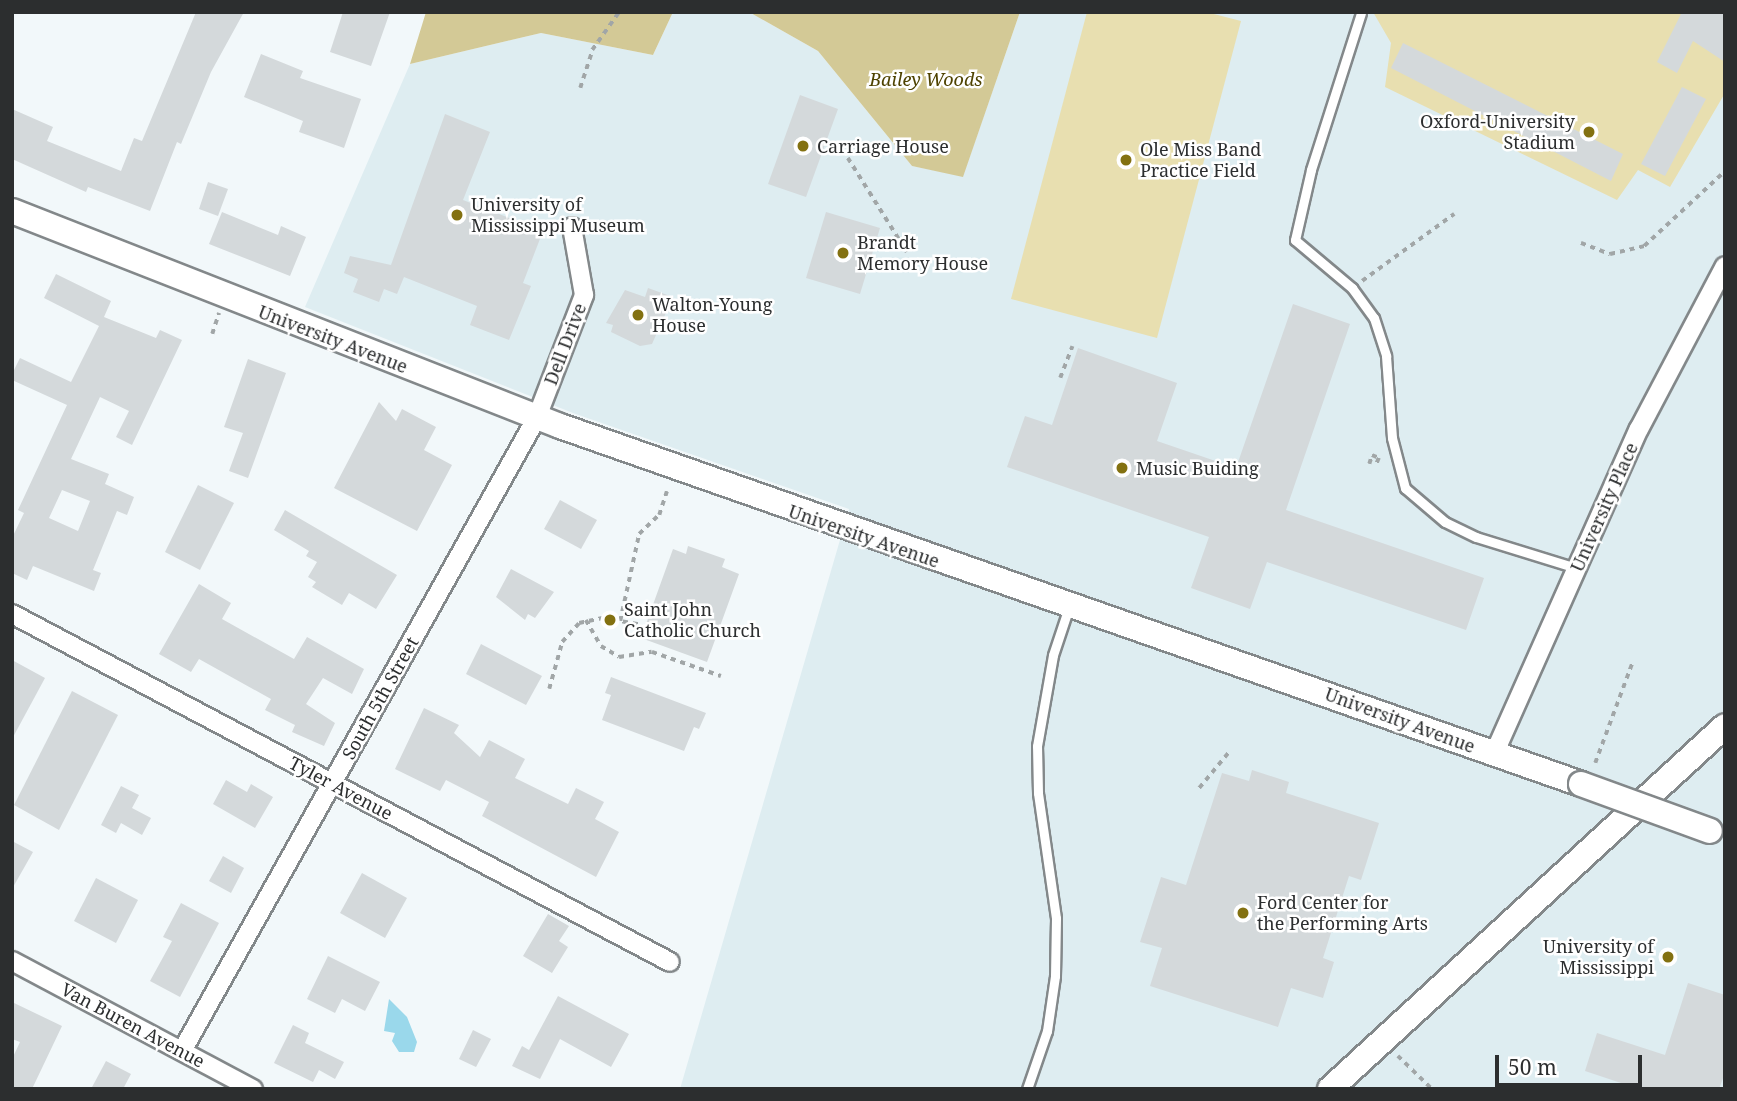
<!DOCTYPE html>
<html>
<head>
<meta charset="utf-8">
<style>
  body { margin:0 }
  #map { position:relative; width:1737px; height:1101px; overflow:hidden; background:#f2f8fa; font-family:"Noto Serif",serif }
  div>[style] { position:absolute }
  .built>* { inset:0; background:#deedf1 }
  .green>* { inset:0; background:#e8dfb0 }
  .forest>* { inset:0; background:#d3c996 }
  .water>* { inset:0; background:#9ad8eb }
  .building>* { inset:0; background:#d4d9db }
  .path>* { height:3.5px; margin-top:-1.75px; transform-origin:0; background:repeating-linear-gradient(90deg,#a1a6a7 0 5px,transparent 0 10px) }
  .roads { filter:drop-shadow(2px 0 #83888a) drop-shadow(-2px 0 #83888a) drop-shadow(0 2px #83888a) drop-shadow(0 -2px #83888a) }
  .lane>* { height:9px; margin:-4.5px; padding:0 4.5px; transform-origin:4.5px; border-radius:4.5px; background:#fff }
  .street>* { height:18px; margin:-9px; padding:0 9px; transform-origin:9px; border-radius:9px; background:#fff }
  .secondary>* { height:24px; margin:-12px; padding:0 12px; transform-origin:12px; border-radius:12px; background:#fff }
  .bridges { filter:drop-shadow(2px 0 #83888a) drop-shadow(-2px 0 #83888a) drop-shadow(0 2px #83888a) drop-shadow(0 -2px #83888a) }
  .secondary-bridge>* { height:24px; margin:-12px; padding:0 12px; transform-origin:12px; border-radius:12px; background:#fff }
  .dots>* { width:19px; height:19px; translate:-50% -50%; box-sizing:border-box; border:4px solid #fff; border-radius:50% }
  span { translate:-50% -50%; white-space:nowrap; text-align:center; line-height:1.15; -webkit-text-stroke:5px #fff; paint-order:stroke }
  .park-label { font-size:18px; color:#4e4200; font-style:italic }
  .poi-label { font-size:18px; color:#2c2e2f }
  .right { translate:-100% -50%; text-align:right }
  .left { translate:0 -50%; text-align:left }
  .street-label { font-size:18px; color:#2c2e2f }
  .frame { position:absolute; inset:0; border:14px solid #2c2e2f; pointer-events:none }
  .scale { position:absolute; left:1495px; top:1055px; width:147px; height:32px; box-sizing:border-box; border:4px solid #2c2e2f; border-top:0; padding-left:9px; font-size:21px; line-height:24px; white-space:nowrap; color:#2c2e2f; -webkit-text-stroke:5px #fff; paint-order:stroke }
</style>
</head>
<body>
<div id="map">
  <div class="built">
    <div style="clip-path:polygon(673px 12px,749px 12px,818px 51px,912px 166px,963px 176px,1020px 12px,1725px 12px,1725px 1089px,680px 1089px,849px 509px,573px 413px,305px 307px,410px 64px,541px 33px,653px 55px)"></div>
  </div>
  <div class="green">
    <div style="clip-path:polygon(1087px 12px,1206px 12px,1241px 21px,1157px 338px,1011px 299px)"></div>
    <div style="clip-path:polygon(1373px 12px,1725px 12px,1725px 93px,1670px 187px,1638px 170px,1617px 200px,1385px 87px,1391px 43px)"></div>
  </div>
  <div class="forest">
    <div style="clip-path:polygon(426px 12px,673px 12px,653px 55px,541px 33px,410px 64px)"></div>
    <div style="clip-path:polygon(749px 12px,1020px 12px,963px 177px,912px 166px,818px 51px)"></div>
  </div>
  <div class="water">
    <div style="clip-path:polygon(389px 999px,407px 1017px,417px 1042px,414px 1052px,399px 1052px,392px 1041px,395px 1033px,384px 1031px)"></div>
  </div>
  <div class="building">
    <div style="clip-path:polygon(196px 12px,244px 12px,211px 72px,181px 144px,177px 142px,150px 211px,88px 187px,86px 192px,12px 159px,12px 109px,53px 127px,47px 141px,121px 171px,134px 138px,142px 141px)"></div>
    <div style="clip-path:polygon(343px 12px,390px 12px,371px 66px,330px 52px)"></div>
    <div style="clip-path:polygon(1682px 12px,1725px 12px,1725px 62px,1693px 41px,1677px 73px,1657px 62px)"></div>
    <div style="clip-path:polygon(1403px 43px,1623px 154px,1611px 181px,1391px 68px)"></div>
    <div style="clip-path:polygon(261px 54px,303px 71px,300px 78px,361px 99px,344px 148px,299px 132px,303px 121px,244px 97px)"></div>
    <div style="clip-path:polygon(1682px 87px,1706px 99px,1665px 176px,1641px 164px)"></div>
    <div style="clip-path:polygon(800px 95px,838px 109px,806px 197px,768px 184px)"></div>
    <div style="clip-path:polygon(445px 114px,490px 132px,463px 200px,543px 231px,523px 283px,531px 286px,509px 340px,470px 325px,477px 306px,404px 277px,397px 294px,384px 289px,379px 302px,353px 292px,358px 279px,344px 273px,350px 256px,391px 265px)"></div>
    <div style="clip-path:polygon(208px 182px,228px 189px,218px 216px,199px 209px)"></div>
    <div style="clip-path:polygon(222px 212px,278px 235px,281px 226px,306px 237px,290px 276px,209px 244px)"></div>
    <div style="clip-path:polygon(826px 212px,880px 228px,860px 294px,806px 278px)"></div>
    <div style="clip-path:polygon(evenodd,56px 274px,111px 301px,104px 317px,156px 338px,160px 330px,182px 340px,132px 445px,116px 437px,129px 411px,100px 397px,71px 459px,109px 474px,105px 484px,134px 497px,127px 515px,117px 511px,93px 570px,101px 573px,94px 591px,33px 566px,27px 580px,12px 573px,12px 538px,24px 513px,18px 510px,67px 405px,12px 380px,12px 374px,20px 358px,71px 382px,99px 326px,44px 298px,56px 274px,62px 490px,90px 501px,78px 531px,49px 518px,62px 490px)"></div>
    <div style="clip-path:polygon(648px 288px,673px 297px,652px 344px,640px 346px,611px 332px,613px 325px,606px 323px,625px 290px,645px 297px)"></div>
    <div style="clip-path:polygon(1293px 304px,1350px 324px,1286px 510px,1484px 578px,1466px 630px,1267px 562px,1250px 609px,1191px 588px,1209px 537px,1007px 467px,1025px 416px,1052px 425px,1078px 348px,1177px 383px,1157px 441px,1236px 468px)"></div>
    <div style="clip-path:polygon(248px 359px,286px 373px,248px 478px,229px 471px,243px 433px,224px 427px)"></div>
    <div style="clip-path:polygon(379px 402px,396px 421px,402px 409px,436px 427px,424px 450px,452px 465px,417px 531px,334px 488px)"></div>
    <div style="clip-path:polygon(198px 485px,234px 503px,200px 570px,165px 552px)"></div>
    <div style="clip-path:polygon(560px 500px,597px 520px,581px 549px,544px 529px)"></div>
    <div style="clip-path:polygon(285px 510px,397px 575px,376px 609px,349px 593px,342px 605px,312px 587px,316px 582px,308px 577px,317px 562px,306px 556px,309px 551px,274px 530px)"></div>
    <div style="clip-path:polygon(688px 546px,725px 559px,722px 567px,739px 574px,707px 662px,641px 638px,673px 549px,686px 554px)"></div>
    <div style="clip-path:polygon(511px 569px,554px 592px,535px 618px,528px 614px,525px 620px,496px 597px)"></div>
    <div style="clip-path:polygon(199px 584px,231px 603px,222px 619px,294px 659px,307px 637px,364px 669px,352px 694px,323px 678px,306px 704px,335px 723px,324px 746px,292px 732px,295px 725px,265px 710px,271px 699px,199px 659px,191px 672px,159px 654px)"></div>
    <div style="clip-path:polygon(481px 644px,542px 676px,526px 705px,466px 674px)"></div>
    <div style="clip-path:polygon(12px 660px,45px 678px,12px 739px)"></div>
    <div style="clip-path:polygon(611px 677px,706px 713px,699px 729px,694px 727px,684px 751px,602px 720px,611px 695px,605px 693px)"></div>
    <div style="clip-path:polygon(72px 691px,118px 715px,59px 830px,14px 805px)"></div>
    <div style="clip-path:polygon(424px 708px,459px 725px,454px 733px,480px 757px,489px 740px,525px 759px,515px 778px,568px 804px,576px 788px,604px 802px,595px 819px,619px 832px,596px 877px,482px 816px,489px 802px,446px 780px,440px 791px,395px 769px)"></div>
    <div style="clip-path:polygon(1252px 770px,1289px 782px,1286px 793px,1379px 823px,1361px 880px,1349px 876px,1323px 958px,1334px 962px,1323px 998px,1291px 988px,1278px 1027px,1150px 986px,1162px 948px,1140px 942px,1161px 877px,1186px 885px,1222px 773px,1249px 781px)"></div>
    <div style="clip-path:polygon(226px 780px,247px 792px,251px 784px,273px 797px,255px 828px,213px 804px)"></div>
    <div style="clip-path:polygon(121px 786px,139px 795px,132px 808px,151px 818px,142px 835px,121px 823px,116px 833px,101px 825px)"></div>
    <div style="clip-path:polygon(12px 841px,33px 852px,12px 889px)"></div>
    <div style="clip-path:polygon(223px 856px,244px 868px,231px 893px,209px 881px)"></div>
    <div style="clip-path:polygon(362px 873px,407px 898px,385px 938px,340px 913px)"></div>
    <div style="clip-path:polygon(96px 878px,138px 900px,116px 943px,74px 921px)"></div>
    <div style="clip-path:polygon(181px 903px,219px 923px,180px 997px,150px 981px,172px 941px,163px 937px)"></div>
    <div style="clip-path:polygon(548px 914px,569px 926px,559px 941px,568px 947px,552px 973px,523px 956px)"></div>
    <div style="clip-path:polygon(328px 956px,380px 982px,365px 1011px,342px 999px,335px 1013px,307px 999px)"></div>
    <div style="clip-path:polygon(1688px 983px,1725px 995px,1725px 1073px,1719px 1089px,1639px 1089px,1585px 1071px,1597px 1033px,1665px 1055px)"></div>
    <div style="clip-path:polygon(558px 996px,629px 1034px,611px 1067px,560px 1039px,540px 1079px,512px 1066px,522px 1046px,529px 1050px)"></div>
    <div style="clip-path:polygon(12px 1002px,62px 1026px,32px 1089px,12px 1089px,12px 1059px,20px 1042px,12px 1039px)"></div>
    <div style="clip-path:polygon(293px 1025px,309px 1033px,305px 1043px,344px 1062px,335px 1079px,319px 1070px,313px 1082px,274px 1063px)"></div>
    <div style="clip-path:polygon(473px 1030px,491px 1039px,476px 1067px,459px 1059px)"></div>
    <div style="clip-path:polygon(106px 1061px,131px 1074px,123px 1089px,91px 1089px)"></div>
  </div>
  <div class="path">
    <div style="left:580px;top:88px;width:40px;rotate:-72deg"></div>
    <div style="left:592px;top:50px;width:47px;rotate:-54.6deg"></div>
    <div style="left:848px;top:158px;width:111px;rotate:57.9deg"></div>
    <div style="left:1581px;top:243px;width:31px;rotate:21deg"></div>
    <div style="left:1610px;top:254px;width:35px;rotate:-13deg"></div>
    <div style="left:1644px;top:246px;width:110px;rotate:-42.8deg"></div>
    <div style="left:1362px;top:281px;width:114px;rotate:-36.1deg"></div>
    <div style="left:212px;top:334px;width:22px;rotate:-72deg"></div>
    <div style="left:1060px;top:378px;width:34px;rotate:-69deg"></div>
    <div style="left:1369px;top:464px;width:9px;rotate:-72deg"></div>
    <div style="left:1372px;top:455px;width:8px;rotate:23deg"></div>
    <div style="left:1379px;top:458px;width:9px;rotate:111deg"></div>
    <div style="left:586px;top:620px;width:30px;rotate:60deg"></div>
    <div style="left:601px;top:646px;width:21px;rotate:31deg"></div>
    <div style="left:619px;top:657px;width:33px;rotate:-9deg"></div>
    <div style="left:652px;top:652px;width:73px;rotate:19.2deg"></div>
    <div style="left:620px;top:621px;width:89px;rotate:-77.7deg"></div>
    <div style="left:639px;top:534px;width:28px;rotate:-44deg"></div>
    <div style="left:659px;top:515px;width:25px;rotate:-72deg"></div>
    <div style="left:549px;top:689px;width:49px;rotate:-74.5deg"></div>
    <div style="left:562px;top:642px;width:25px;rotate:-48deg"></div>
    <div style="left:579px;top:623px;width:25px;rotate:-12deg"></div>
    <div style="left:603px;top:618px;width:39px;rotate:10deg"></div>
    <div style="left:1595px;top:763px;width:109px;rotate:-69.6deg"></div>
    <div style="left:1199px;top:788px;width:47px;rotate:-50.2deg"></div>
    <div style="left:1398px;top:1056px;width:47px;rotate:44.1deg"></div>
  </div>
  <div class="roads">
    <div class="lane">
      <div style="left:1361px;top:13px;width:165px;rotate:107.7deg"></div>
      <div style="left:1311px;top:170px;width:72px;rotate:102.9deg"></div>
      <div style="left:1295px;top:240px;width:75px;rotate:40.1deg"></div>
      <div style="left:1352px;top:288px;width:37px;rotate:54deg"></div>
      <div style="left:1374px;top:318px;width:40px;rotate:72deg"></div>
      <div style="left:1386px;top:356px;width:82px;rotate:85.8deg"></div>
      <div style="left:1392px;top:438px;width:52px;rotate:75.4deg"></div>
      <div style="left:1405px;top:488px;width:52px;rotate:40.4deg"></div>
      <div style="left:1445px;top:522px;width:34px;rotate:26deg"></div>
      <div style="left:1476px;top:537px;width:105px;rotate:17.2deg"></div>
      <div style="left:1027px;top:1089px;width:61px;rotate:-71deg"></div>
      <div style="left:1047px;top:1031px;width:56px;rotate:-81.7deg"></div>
      <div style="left:1055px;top:976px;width:58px;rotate:-89deg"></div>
      <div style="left:1056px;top:918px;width:126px;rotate:-98.2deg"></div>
      <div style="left:1038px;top:793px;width:47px;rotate:-91.2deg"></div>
      <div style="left:1037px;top:746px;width:92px;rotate:-80deg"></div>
      <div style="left:1053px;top:655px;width:51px;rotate:-71.6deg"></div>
    </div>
    <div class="street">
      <div style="left:12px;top:614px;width:744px;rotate:27.87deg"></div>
      <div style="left:1494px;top:754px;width:356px;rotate:-66deg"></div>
      <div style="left:1639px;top:429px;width:184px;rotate:-62.2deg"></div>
      <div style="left:12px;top:961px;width:273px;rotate:28deg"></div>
      <div style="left:182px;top:1051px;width:727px;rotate:-60.75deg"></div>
      <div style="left:537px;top:417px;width:131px;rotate:-68.9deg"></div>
      <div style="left:584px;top:295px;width:69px;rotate:-100deg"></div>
    </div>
    <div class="secondary">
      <div style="left:12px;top:211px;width:589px;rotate:21.42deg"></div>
      <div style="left:560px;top:426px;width:1082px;rotate:19.32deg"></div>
      <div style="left:1330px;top:1089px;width:536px;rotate:-42.58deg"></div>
    </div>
  </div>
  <div class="bridges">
    <div class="secondary-bridge">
      <div style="left:1581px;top:784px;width:137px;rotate:20deg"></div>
    </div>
  </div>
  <div class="dots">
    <div style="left:1589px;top:132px;background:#837111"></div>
    <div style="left:803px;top:146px;background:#837111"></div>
    <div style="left:1126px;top:160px;background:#837111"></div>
    <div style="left:457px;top:215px;background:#837111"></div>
    <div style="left:843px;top:253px;background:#837111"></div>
    <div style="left:638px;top:315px;background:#837111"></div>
    <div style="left:1122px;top:468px;background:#837111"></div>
    <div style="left:610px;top:620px;background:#837111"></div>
    <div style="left:1243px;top:913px;background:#837111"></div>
    <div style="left:1668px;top:957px;background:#837111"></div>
  </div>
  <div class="park-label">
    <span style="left:926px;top:79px">Bailey Woods</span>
  </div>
  <div class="poi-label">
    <span class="right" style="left:1575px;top:132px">Oxford-University<br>Stadium</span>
    <span class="left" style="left:817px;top:146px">Carriage House</span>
    <span class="left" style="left:1140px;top:160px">Ole Miss Band<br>Practice Field</span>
    <span class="left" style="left:471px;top:215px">University of<br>Mississippi Museum</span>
    <span class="left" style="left:857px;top:253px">Brandt<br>Memory House</span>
    <span class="left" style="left:652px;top:315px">Walton-Young<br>House</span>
    <span class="left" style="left:1136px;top:468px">Music Buiding</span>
    <span class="left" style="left:624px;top:620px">Saint John<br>Catholic Church</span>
    <span class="left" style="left:1257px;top:913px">Ford Center for<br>the Performing Arts</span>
    <span class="right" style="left:1654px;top:957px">University of<br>Mississippi</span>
  </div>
  <div class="street-label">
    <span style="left:333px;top:339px;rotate:21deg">University Avenue</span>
    <span style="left:565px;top:344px;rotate:-69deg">Dell Drive</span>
    <span style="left:1604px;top:507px;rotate:-66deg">University Place</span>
    <span style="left:864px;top:536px;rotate:19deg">University Avenue</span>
    <span style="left:380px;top:698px;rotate:-61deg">South 5th Street</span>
    <span style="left:1400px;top:720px;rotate:20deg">University Avenue</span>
    <span style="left:341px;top:788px;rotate:28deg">Tyler Avenue</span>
    <span style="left:133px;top:1025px;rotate:28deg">Van Buren Avenue</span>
  </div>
  <div class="frame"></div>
  <div class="scale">50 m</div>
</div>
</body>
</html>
